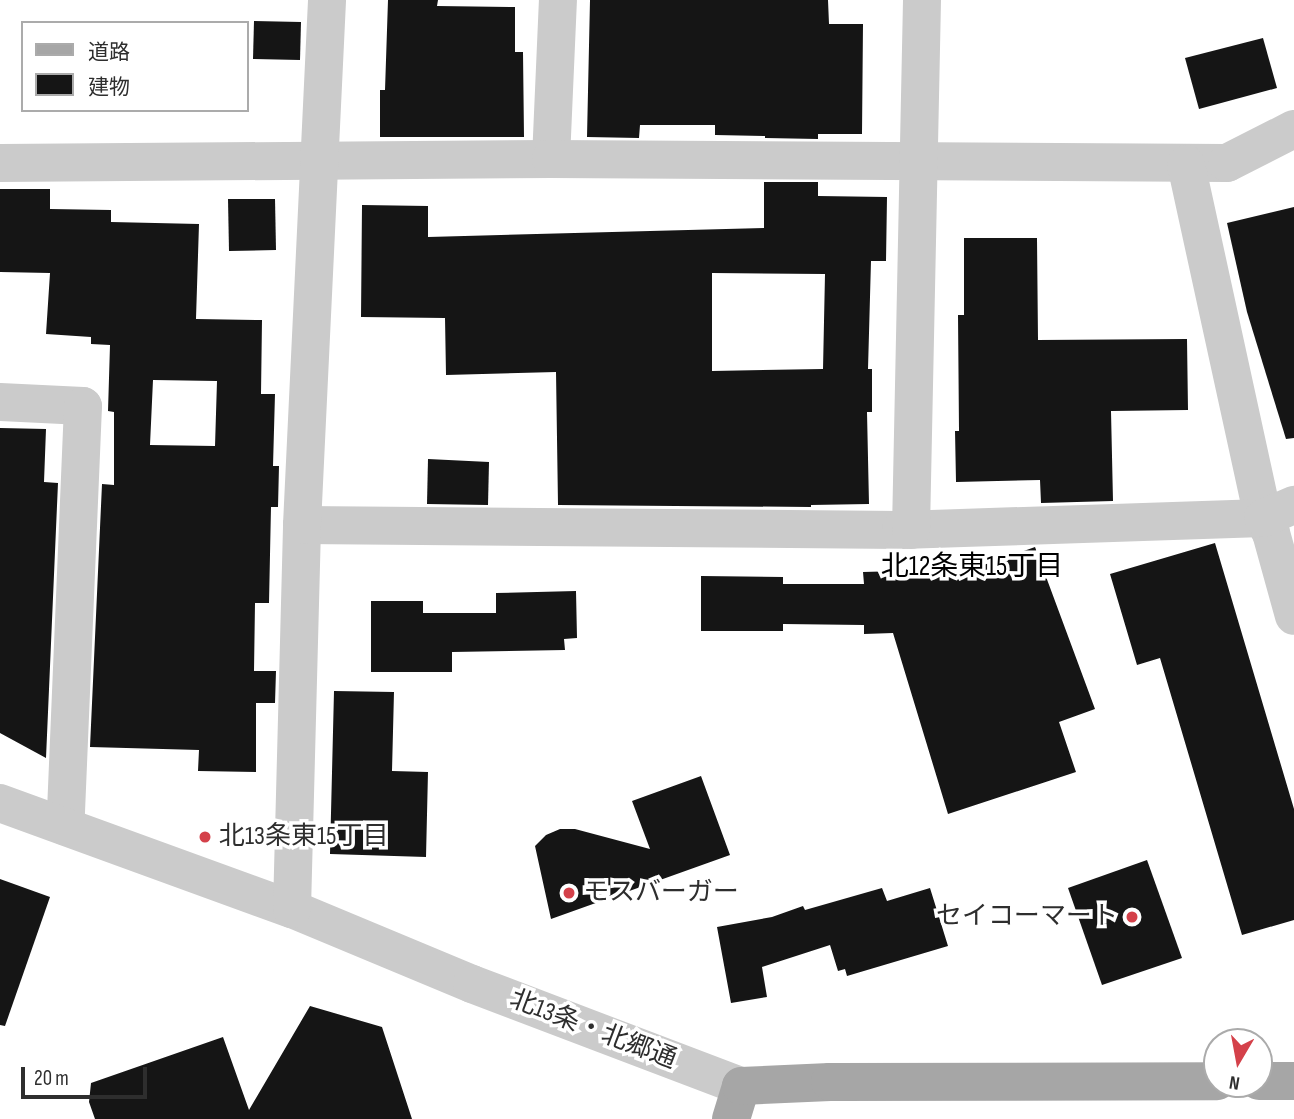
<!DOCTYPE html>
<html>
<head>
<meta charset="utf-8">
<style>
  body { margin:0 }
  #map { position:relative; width:1294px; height:1119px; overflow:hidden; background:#fff; font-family:"Sofia Sans Condensed","Noto Sans JP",sans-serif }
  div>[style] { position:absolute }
  .building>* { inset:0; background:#151515 }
  .minor>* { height:38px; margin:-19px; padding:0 19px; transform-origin:19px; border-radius:19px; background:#cbcbcb }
  .major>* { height:38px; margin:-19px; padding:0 19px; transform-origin:19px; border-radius:19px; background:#a6a6a6 }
  .dots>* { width:19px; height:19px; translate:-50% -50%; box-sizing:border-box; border:4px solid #fff; border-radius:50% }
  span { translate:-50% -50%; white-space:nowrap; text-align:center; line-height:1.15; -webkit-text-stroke:7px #fff; paint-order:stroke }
  .poi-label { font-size:26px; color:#2e2e2e }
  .left { translate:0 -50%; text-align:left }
  .right { translate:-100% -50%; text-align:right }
  .street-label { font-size:26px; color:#2e2e2e }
  .neighbourhood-label { font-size:28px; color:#000 }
  .legend { position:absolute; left:21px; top:21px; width:228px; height:91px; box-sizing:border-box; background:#fff; border:2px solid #ababab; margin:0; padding:9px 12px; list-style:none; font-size:21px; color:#2e2e2e }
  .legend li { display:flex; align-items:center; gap:14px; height:35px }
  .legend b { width:35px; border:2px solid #ababab }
  .north { position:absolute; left:1203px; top:1028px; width:70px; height:70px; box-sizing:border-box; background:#fff; border:2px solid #ababab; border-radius:50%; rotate:190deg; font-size:19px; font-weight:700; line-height:28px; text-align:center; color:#2e2e2e }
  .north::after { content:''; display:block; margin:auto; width:24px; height:32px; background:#d4414a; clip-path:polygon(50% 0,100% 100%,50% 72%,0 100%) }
  .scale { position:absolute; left:21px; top:1067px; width:126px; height:32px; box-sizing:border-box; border:4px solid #2e2e2e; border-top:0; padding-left:9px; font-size:21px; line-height:24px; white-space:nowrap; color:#2e2e2e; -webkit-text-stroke:5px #fff; paint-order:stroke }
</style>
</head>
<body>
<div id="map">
  <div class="building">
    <div style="clip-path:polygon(388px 0,438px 0,437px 6px,515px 7px,515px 52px,523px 52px,524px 137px,380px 137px,380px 90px,385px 90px)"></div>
    <div style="clip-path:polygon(590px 0,828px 0,829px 24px,863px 24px,862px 134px,818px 134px,818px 139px,765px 138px,765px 136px,715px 135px,715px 125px,640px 125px,639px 138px,587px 137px)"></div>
    <div style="clip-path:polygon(254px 21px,301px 22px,300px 60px,253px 59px)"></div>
    <div style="clip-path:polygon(1263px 38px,1277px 88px,1199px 109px,1185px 58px)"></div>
    <div style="clip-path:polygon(evenodd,764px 182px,818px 182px,818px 196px,887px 197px,886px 261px,871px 261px,868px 369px,872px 369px,872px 412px,867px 412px,869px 504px,811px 505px,811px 507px,558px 505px,556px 372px,446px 375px,445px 318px,361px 317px,362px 205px,428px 206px,428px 237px,764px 228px,764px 182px,712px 273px,825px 274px,823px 369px,712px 371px,712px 273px)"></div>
    <div style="clip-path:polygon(evenodd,0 189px,50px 189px,50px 209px,111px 210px,111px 222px,199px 224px,196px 319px,262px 320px,261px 394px,275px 394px,273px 466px,279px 466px,278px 507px,271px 507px,269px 603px,255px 603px,254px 671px,276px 671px,275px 703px,256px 703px,256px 772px,198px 771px,199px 750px,90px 747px,102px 484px,114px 485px,114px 412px,108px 411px,110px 345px,91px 344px,91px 337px,46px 334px,50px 273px,0 272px,0 189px,153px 380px,217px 381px,215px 446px,150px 445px,153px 380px)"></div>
    <div style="clip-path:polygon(228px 199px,275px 199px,276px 250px,229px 251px)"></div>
    <div style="clip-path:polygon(1294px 207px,1294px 438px,1286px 439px,1247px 312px,1227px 223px)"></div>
    <div style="clip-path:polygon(964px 238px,1037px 238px,1038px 340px,1187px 339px,1188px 410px,1111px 411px,1113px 501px,1041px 503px,1040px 480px,956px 482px,955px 431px,959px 431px,958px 315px,964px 315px)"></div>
    <div style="clip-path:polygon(0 428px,46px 429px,44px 482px,58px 483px,46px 758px,0 733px)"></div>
    <div style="clip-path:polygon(428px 459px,489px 462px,488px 505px,427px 504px)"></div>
    <div style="clip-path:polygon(1215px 543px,1294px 809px,1294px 920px,1242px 935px,1160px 658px,1137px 665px,1110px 574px)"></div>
    <div style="clip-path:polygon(1035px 547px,1095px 709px,1059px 722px,1076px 772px,948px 814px,893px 633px,864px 634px,864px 625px,783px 624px,783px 631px,701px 631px,701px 576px,783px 577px,783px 584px,864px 584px,863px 572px,972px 569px)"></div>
    <div style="clip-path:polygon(576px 591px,577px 638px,564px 639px,565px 650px,452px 652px,452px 672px,371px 672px,371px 601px,423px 601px,423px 613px,496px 613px,496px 593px)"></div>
    <div style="clip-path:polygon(334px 691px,394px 692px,392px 771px,428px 772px,426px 857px,330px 854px)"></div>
    <div style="clip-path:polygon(701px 776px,730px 855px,551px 919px,535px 846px,546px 835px,560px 829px,575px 829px,650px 849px,632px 801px)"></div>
    <div style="clip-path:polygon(1147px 860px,1182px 958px,1102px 985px,1068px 888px)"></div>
    <div style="clip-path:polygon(0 879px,50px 897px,5px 1026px,0 1025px)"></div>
    <div style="clip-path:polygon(882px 888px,887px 901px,930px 888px,948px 946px,847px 976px,845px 969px,838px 971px,830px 945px,762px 967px,767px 997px,731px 1003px,717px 927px,772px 917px,803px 906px,805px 910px)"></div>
    <div style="clip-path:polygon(310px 1006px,382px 1027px,412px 1119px,95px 1119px,89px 1102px,91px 1083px,223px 1037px,249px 1110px)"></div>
  </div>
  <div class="minor">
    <div style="left:551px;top:159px;width:159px;rotate:-87.5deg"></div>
    <div style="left:0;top:163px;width:551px;rotate:-0.42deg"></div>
    <div style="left:551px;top:159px;width:676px;rotate:0.34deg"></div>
    <div style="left:1227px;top:163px;width:75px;rotate:-26.9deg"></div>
    <div style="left:1186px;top:164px;width:362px;rotate:77.7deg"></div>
    <div style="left:1263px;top:518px;width:17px;rotate:62deg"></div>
    <div style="left:1271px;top:533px;width:86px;rotate:74.5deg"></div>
    <div style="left:0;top:402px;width:83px;rotate:2.8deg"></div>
    <div style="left:83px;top:406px;width:421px;rotate:92.4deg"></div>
    <div style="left:302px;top:525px;width:599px;rotate:0.48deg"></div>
    <div style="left:901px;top:530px;width:362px;rotate:-1.9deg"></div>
    <div style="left:1263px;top:518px;width:34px;rotate:-23deg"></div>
    <div style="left:911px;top:530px;width:530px;rotate:-88.81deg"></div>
    <div style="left:0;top:803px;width:311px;rotate:20deg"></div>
    <div style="left:292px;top:909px;width:195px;rotate:22.6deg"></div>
    <div style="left:472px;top:984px;width:288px;rotate:20.8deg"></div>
    <div style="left:292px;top:909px;width:384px;rotate:-88.5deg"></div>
    <div style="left:302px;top:525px;width:526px;rotate:-87.27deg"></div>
  </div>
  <div class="major">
    <div style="left:1259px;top:1081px;width:35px"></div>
    <div style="left:731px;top:1119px;width:34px;rotate:-73deg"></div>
    <div style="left:741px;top:1086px;width:89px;rotate:-2.6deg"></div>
    <div style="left:830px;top:1082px;width:387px;rotate:-0.1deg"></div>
  </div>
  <div class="dots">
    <div style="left:205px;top:837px;background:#d4414a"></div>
    <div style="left:569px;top:893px;background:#d4414a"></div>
    <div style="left:1132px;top:917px;background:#d4414a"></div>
  </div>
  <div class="poi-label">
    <span class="left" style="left:219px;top:837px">北13条東15丁目</span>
    <span class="left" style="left:583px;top:893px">モスバーガー</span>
    <span class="right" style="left:1118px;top:917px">セイコーマート</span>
  </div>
  <div class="street-label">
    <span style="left:593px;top:1030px;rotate:21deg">北13条・北郷通</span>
  </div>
  <div class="neighbourhood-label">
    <span style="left:972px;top:567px">北12条東15丁目</span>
  </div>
  <ul class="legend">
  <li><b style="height:9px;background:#a6a6a6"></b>道路</li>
  <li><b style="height:19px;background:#151515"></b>建物</li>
  </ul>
  <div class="north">N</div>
  <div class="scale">20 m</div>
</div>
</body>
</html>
